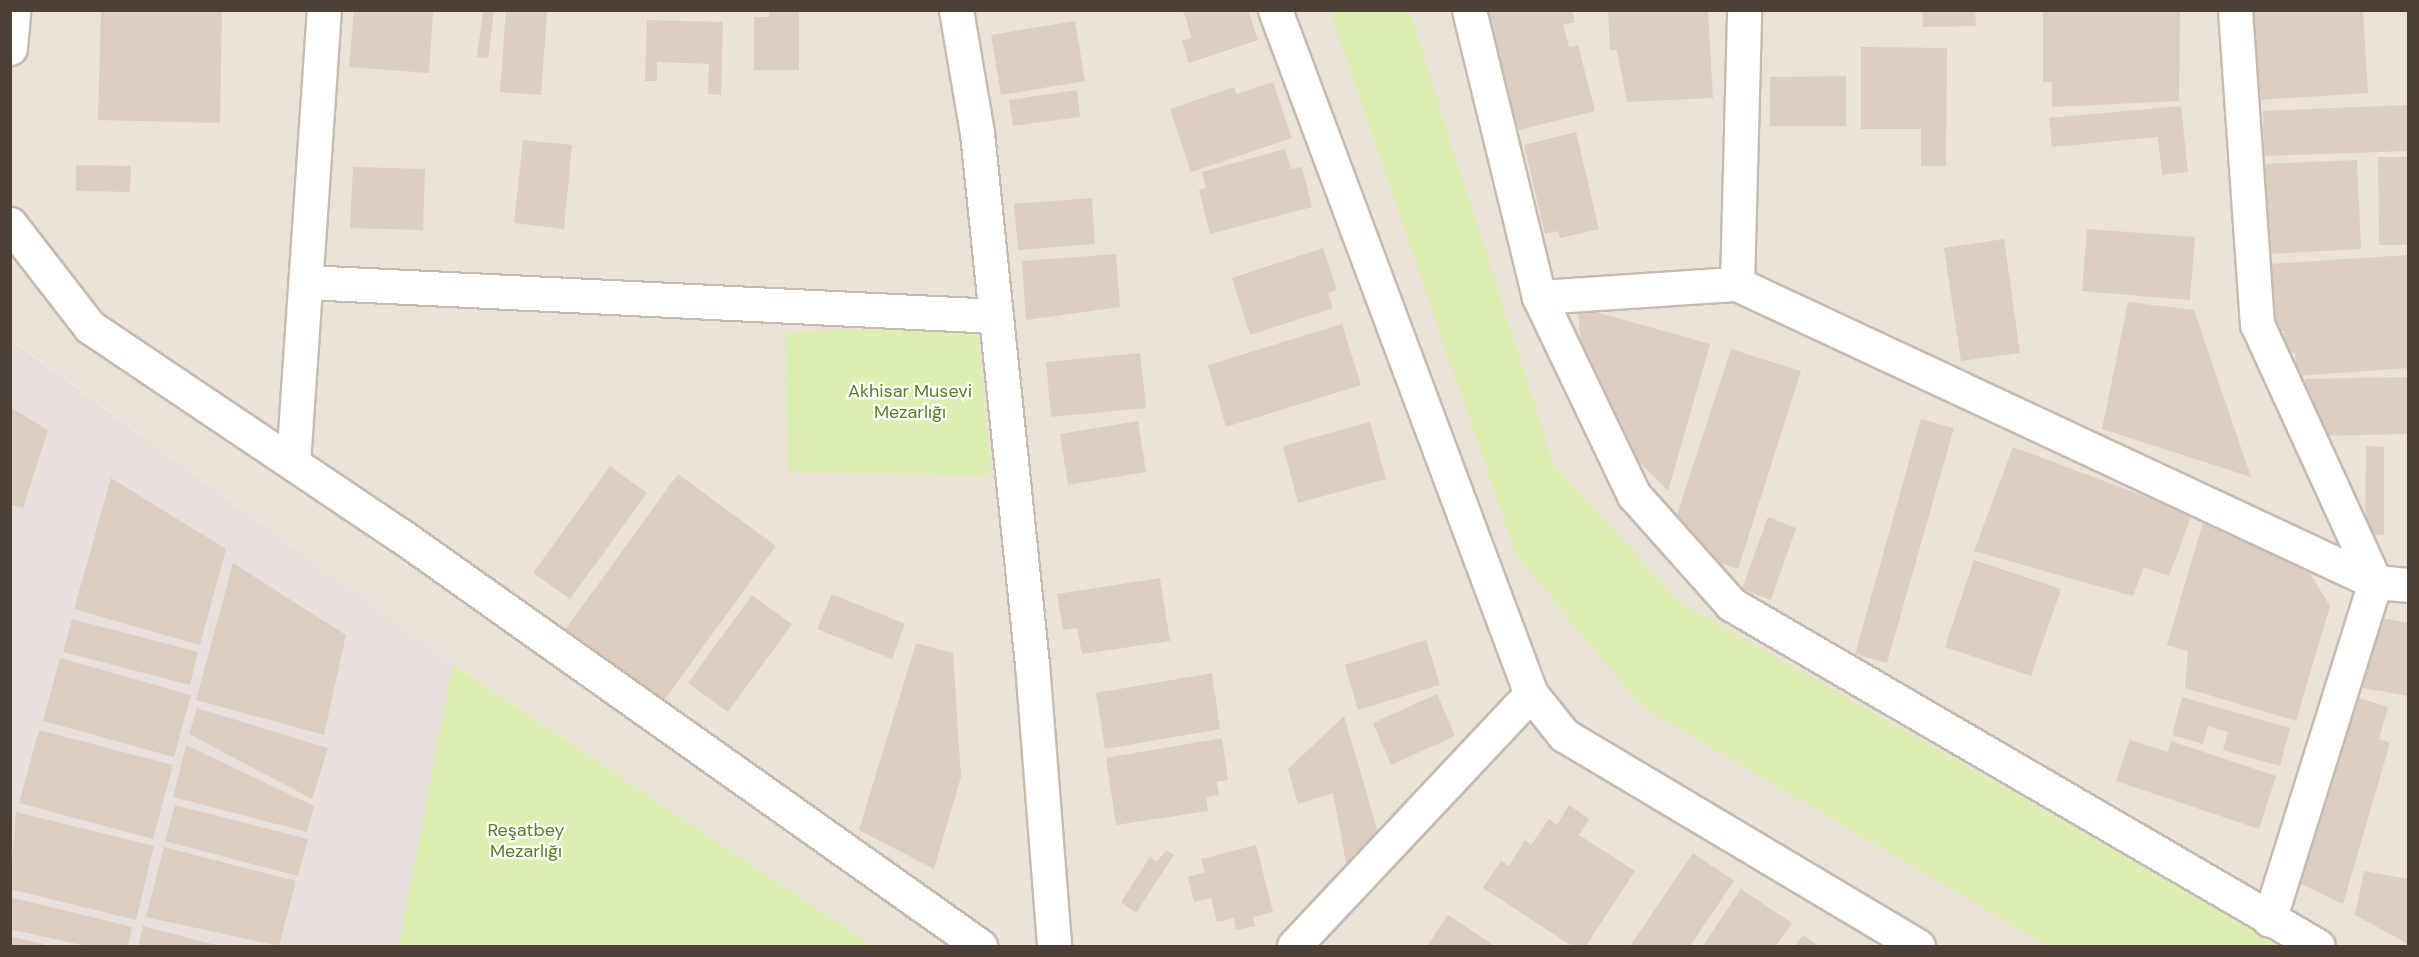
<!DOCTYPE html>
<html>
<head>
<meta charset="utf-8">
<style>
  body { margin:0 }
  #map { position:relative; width:2419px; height:957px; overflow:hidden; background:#f7f1eb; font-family:"DM Sans",sans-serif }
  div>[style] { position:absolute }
  .residential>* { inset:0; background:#ebe2d8 }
  .industrial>* { inset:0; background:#e7e0dc }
  .green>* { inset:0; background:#ddefb0 }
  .building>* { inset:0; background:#ddcec2 }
  .roads { filter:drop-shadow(2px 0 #c7baaf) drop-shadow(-2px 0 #c7baaf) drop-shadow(0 2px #c7baaf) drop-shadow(0 -2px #c7baaf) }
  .minor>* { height:33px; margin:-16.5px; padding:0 16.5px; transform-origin:16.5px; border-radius:16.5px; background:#fff }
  span { translate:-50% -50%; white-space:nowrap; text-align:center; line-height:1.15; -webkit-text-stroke:4.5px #fff; paint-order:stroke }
  .park-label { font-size:18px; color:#558121 }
  .frame { position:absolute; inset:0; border:12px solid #4d4137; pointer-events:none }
</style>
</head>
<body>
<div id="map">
  <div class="residential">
    <div style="clip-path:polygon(11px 11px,2408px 11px,2408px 946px,873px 946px,453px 665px,11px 339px)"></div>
  </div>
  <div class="industrial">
    <div style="clip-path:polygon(10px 339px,453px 665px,398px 946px,11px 946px)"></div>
  </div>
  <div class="green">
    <div style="clip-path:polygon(1330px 11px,1409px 11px,1553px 464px,1678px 601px,2280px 946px,2048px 946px,1640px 705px,1515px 553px)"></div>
    <div style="clip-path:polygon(977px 326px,991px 476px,787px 472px,786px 332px)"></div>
    <div style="clip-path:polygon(453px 665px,873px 946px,398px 946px)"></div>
  </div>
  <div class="building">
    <div style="clip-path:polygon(101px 10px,222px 10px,220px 123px,98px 120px)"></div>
    <div style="clip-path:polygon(354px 10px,433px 10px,429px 73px,349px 67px)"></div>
    <div style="clip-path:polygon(483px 10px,494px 11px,488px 58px,477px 57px)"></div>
    <div style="clip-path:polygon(506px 10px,547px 12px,541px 95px,500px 92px)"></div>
    <div style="clip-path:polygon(769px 10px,799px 10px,799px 70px,754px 70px,754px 17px,769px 17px)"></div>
    <div style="clip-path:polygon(1183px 10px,1248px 10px,1258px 40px,1189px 63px,1182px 41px,1192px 38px)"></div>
    <div style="clip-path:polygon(1485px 10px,1572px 10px,1575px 22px,1563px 25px,1569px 47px,1578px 45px,1595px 111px,1515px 131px)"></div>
    <div style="clip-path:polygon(1608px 10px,1708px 10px,1713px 98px,1627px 102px,1617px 50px,1610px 50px)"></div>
    <div style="clip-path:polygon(1922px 10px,1975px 10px,1976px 26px,1923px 27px)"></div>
    <div style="clip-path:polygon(2043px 10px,2180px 10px,2179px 101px,2052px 107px,2052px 82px,2043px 82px)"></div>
    <div style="clip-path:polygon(2252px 10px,2363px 10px,2368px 93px,2258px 100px)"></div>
    <div style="clip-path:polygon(647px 20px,723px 22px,721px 95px,708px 94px,709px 64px,657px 62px,657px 81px,645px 81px)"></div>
    <div style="clip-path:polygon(1075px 21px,1085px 81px,1001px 95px,991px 35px)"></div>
    <div style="clip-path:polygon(1861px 47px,1947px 48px,1946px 166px,1921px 166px,1921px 129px,1861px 129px)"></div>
    <div style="clip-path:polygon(1846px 76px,1846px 126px,1770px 126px,1770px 77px)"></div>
    <div style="clip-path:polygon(1273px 82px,1292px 138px,1191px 172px,1170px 109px,1234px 87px,1237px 94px)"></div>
    <div style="clip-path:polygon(1077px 90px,1080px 117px,1013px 126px,1009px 100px)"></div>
    <div style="clip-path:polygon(2408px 105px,2408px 151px,2264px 156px,2263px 111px)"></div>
    <div style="clip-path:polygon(2181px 106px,2188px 172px,2162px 175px,2158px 137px,2052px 147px,2049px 118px)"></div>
    <div style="clip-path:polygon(1576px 132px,1599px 229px,1560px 238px,1558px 231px,1545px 234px,1524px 145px)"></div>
    <div style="clip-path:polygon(523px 140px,572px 145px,564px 229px,514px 223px)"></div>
    <div style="clip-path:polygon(1285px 149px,1291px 169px,1302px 167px,1312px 207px,1210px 234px,1199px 190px,1206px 188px,1202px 172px)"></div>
    <div style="clip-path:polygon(2378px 157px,2408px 157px,2408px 245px,2379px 245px)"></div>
    <div style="clip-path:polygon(2357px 160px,2361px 249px,2267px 254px,2262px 164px)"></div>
    <div style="clip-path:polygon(76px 165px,131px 166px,130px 192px,76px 191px)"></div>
    <div style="clip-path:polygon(353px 167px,425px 169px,423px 230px,350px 228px)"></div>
    <div style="clip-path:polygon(1092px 198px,1095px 244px,1018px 250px,1014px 204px)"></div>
    <div style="clip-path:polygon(2087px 229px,2195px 237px,2190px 300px,2082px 291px)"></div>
    <div style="clip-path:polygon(2004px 239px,2020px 353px,1961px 361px,1944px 248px)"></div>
    <div style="clip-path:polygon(1323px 248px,1337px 290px,1328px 293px,1333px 308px,1250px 335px,1232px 278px)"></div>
    <div style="clip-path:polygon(1116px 254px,1120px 307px,1026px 320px,1022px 261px)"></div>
    <div style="clip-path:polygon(2408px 255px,2408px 368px,2296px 376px,2295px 353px,2286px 354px,2284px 331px,2275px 331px,2270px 264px)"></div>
    <div style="clip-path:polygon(2128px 302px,2194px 310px,2251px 477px,2102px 429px)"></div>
    <div style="clip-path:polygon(1578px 307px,1710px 344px,1668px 491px,1624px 447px,1582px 362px)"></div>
    <div style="clip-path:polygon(1342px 324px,1361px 385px,1226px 427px,1208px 365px)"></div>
    <div style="clip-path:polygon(1731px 349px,1801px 371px,1738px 569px,1700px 557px,1703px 546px,1687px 541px,1691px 530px,1674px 524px)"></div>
    <div style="clip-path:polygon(1140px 353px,1146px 408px,1051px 417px,1046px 362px)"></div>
    <div style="clip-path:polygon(2408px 377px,2408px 434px,2319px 436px,2305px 421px,2305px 379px)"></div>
    <div style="clip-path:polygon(10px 407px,48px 430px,23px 508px,10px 504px)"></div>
    <div style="clip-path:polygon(1921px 419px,1954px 428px,1887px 663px,1855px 654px)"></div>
    <div style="clip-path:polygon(1138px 421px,1146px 472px,1068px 485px,1060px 434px)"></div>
    <div style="clip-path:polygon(1370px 422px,1386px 479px,1298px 503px,1283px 446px)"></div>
    <div style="clip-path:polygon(2366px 446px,2384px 447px,2384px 535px,2365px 534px)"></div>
    <div style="clip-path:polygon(2013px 447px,2192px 514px,2169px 576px,2144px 567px,2133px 596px,1974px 551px)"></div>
    <div style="clip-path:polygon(610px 466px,647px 493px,570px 599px,533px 573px)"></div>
    <div style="clip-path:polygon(678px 474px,776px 546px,663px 702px,565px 630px)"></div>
    <div style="clip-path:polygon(111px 478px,226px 549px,200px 645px,74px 609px)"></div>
    <div style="clip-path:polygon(1768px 517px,1796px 528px,1771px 600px,1742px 589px)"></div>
    <div style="clip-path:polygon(2204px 519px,2293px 546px,2330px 606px,2296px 721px,2185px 688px,2188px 651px,2167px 645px)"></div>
    <div style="clip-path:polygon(1974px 560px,2061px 589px,2031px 676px,1945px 647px)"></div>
    <div style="clip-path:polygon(233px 563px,346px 635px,324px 735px,196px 700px)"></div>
    <div style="clip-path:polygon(1160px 578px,1170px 641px,1082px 654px,1077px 628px,1063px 630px,1057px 594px)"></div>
    <div style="clip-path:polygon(832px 594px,905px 624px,892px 659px,817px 629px)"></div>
    <div style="clip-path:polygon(752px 595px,792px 624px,728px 712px,688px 683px)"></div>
    <div style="clip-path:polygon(2371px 616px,2408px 623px,2408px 696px,2358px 687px)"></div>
    <div style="clip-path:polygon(72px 619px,198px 652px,190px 685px,63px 652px)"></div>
    <div style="clip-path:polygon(1426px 640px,1440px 685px,1358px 710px,1345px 665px)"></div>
    <div style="clip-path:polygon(916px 643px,953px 653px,961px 777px,934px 869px,859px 830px)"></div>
    <div style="clip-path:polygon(60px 658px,191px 695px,174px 757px,43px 721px)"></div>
    <div style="clip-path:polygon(1212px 673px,1220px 729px,1105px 749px,1096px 693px)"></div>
    <div style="clip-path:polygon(1437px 694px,1455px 736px,1391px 765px,1373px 723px)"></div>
    <div style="clip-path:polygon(2353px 696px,2388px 707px,2379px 739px,2390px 743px,2343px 904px,2299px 883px)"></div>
    <div style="clip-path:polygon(2182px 697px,2290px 728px,2280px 766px,2223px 750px,2228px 732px,2208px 726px,2203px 744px,2172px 735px)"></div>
    <div style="clip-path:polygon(197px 708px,328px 748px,312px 799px,189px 734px)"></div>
    <div style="clip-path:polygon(1344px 716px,1382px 846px,1347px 868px,1333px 793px,1298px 804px,1288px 769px)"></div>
    <div style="clip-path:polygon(39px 730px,173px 765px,153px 839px,19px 803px)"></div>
    <div style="clip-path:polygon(1222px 738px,1228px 780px,1217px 782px,1219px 795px,1206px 797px,1208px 811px,1116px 825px,1106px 758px)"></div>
    <div style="clip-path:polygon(2130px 740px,2168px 752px,2171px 741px,2276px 776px,2259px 829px,2116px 781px)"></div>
    <div style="clip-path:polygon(186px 745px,314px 806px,307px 832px,173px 797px)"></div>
    <div style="clip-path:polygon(175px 805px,308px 839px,298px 876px,165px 841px)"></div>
    <div style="clip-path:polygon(1569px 805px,1589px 819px,1579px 835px,1635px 871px,1586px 946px,1572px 946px,1483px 888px,1501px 861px,1509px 866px,1525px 840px,1531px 845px,1549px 819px,1557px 825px)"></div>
    <div style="clip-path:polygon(16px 812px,154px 846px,136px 920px,10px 889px)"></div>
    <div style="clip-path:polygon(1256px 845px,1273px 912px,1253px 917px,1255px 926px,1236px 930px,1234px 918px,1217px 922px,1211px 898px,1194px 902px,1188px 877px,1205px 872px,1201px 859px)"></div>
    <div style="clip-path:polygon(164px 847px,296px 881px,279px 946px,146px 917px)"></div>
    <div style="clip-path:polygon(1166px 850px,1174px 855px,1136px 913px,1121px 902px,1150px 857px,1157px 862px)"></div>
    <div style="clip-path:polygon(1693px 853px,1734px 881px,1690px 946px,1630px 946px)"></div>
    <div style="clip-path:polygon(2364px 871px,2408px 879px,2408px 944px,2355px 915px)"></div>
    <div style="clip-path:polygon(1741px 889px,1792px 923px,1776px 946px,1703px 946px)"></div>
    <div style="clip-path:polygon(10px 897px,132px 927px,128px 946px,86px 946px,10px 929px)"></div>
    <div style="clip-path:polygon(1448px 915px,1495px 946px,1427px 946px)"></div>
    <div style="clip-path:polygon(143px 926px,220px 946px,138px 946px)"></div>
    <div style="clip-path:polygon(1803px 935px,1819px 946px,1795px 946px)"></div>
    <div style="clip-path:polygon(10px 936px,51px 946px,10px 946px)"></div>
  </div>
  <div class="roads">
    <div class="minor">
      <div style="left:956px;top:10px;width:125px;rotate:80.3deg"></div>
      <div style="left:977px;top:133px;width:534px;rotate:84.09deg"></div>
      <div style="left:1032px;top:664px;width:283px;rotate:85.5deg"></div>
      <div style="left:1275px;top:10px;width:730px;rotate:69.48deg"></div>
      <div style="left:1531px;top:694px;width:53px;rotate:51.2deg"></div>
      <div style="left:1564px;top:735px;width:412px;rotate:30.8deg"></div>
      <div style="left:1469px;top:10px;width:295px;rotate:76.3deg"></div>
      <div style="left:1539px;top:297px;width:220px;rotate:64.4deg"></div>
      <div style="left:1634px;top:495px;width:146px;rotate:48.3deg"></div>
      <div style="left:1731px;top:604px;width:679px;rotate:30.23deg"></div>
      <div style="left:2235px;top:10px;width:315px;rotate:86deg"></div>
      <div style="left:2257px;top:324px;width:284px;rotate:65.4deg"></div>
      <div style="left:2375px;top:582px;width:354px;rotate:107.4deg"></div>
      <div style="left:10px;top:48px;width:38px;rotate:-85deg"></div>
      <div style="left:10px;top:224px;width:130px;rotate:52.2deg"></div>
      <div style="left:90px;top:327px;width:373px;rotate:33.9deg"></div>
      <div style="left:400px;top:535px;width:711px;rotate:35.32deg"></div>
      <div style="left:306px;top:282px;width:691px;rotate:2.82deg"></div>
      <div style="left:1737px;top:284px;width:274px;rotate:-88.5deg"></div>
      <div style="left:1539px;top:297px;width:198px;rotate:-3.8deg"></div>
      <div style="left:1737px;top:284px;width:704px;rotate:25.04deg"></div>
      <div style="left:2375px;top:582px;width:33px;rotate:5deg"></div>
      <div style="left:293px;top:463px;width:454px;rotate:-86.1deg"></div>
      <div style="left:1294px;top:946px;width:346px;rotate:-46.8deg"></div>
    </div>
  </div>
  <div class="park-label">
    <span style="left:910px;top:402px">Akhisar Musevi<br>Mezarlığı</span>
    <span style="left:526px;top:841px">Reşatbey<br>Mezarlığı</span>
  </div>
  <div class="frame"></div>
</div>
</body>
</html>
